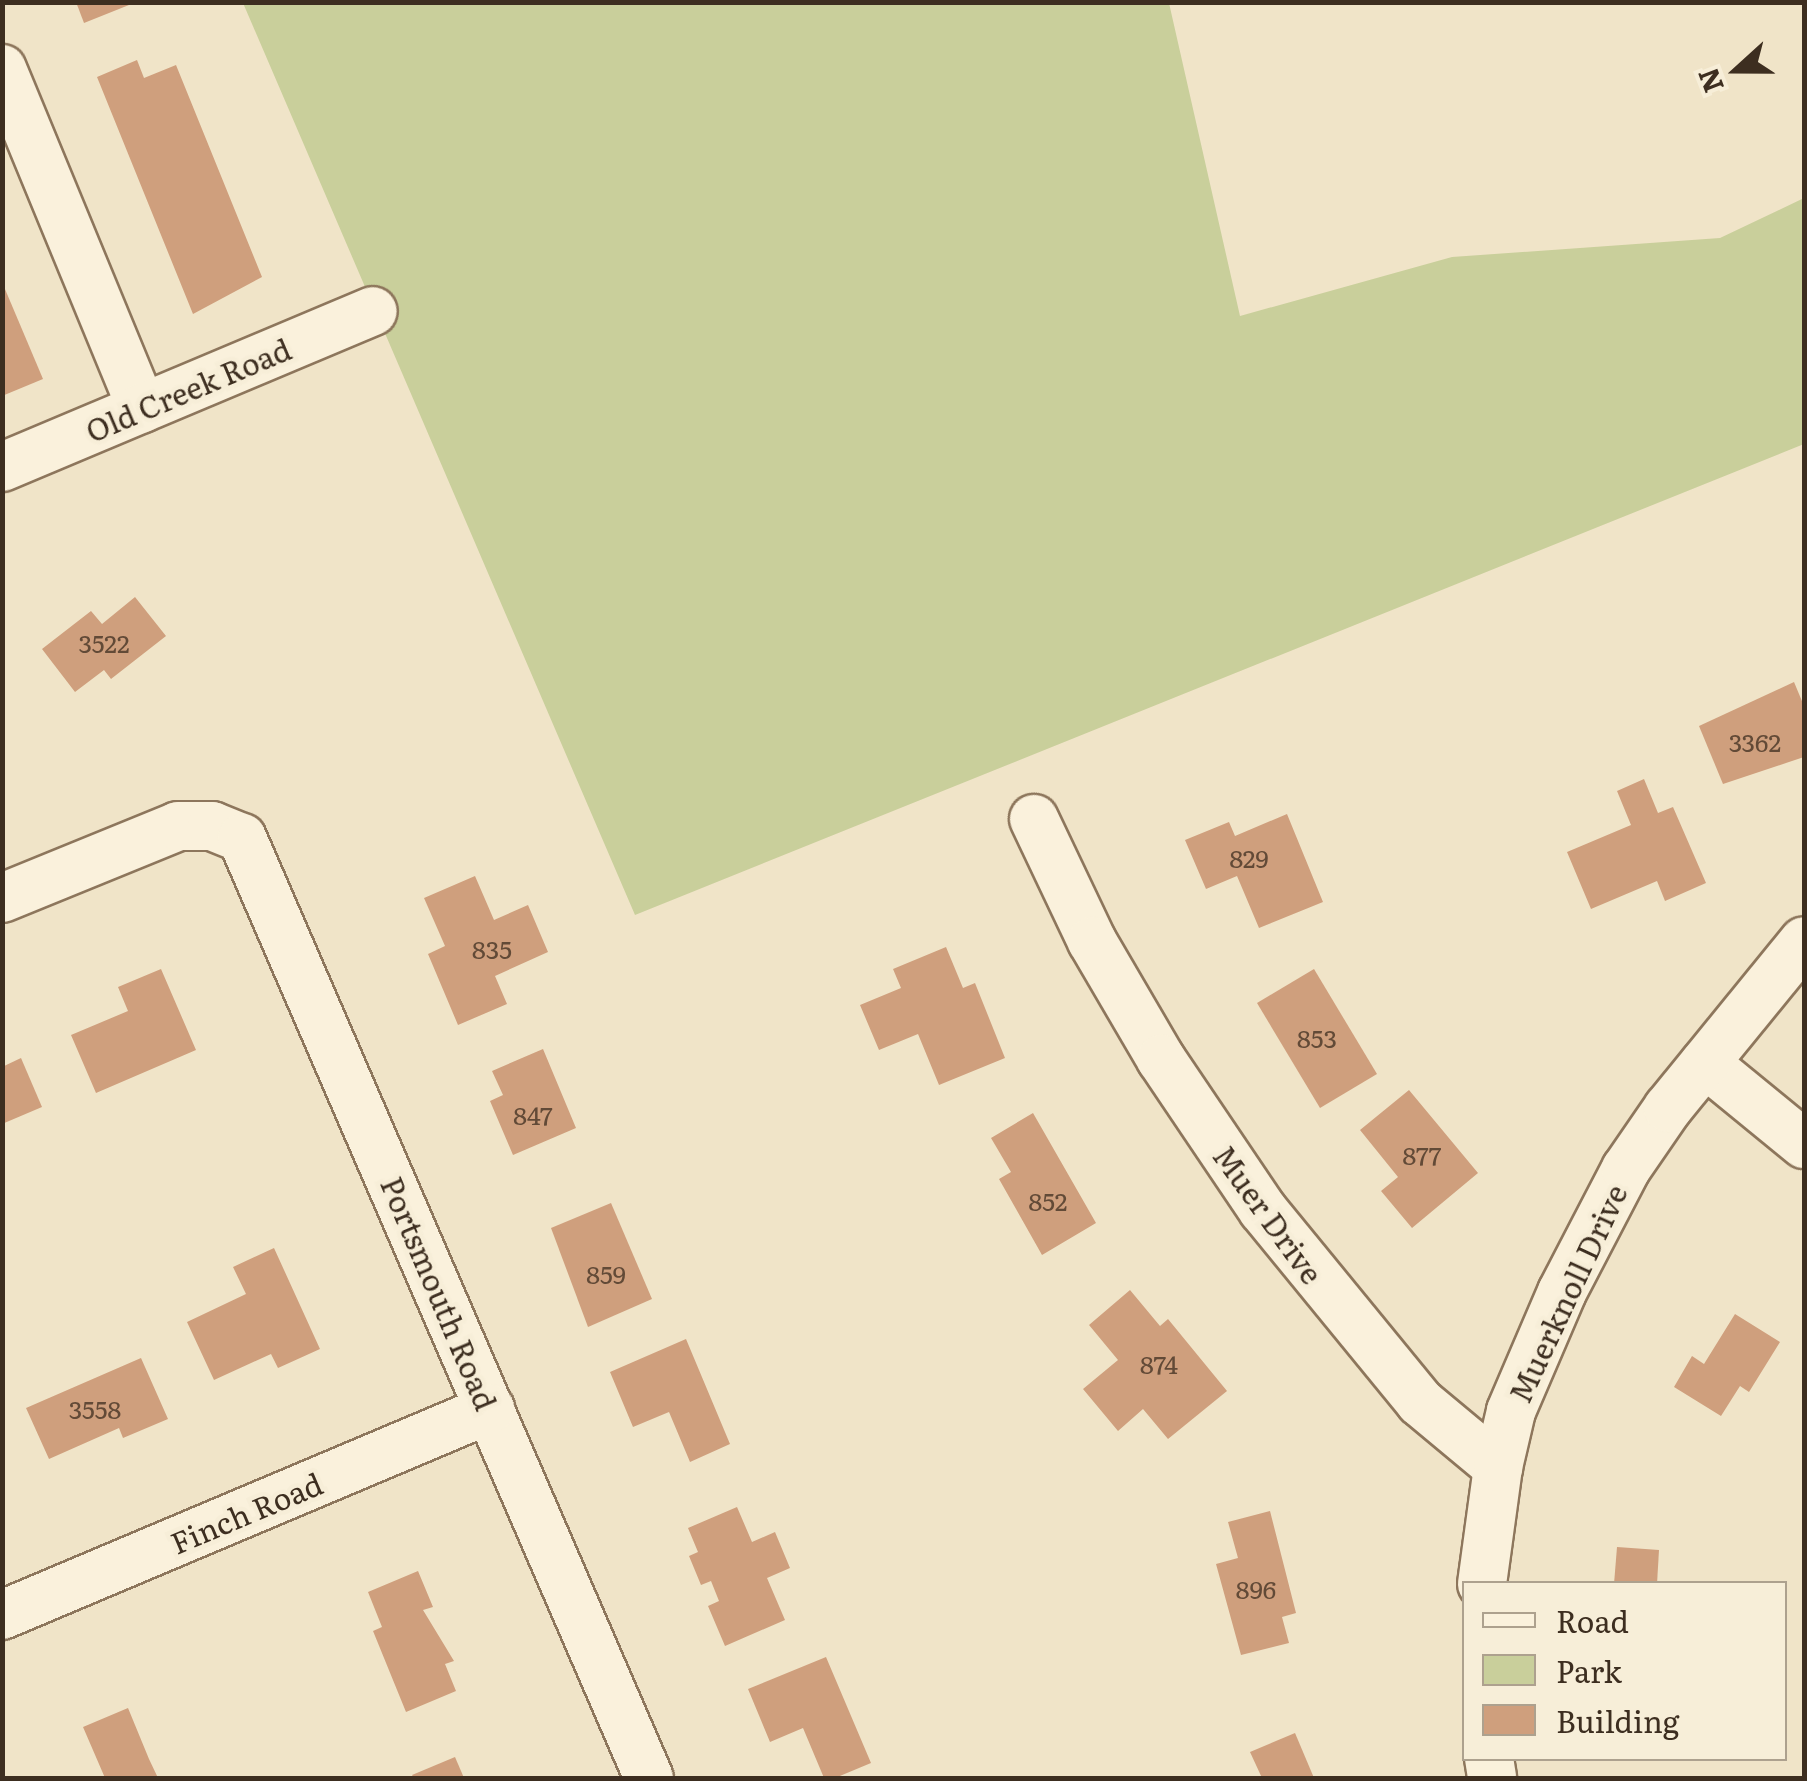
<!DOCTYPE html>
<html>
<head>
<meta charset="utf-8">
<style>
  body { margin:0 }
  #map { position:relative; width:1807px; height:1781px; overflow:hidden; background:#f0e4c8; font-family:Literata,serif }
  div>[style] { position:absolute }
  .green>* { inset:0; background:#c9cf9b }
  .building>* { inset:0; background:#cf9f7d }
  .roads { filter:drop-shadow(2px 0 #8d765c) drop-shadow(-2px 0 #8d765c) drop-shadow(0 2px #8d765c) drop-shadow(0 -2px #8d765c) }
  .minor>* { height:48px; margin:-24px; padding:0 24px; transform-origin:24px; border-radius:24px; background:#faf1dc }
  span { translate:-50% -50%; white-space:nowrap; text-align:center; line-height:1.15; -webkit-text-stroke:9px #f7eed8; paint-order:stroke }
  .number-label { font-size:25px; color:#624a37 }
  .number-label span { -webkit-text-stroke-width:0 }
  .street-label { font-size:30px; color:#3d2e20 }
  .frame { position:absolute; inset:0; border:5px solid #3d2e20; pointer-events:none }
  .legend { position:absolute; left:1462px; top:1581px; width:325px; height:180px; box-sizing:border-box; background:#f7eed8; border:2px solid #ada18e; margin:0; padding:12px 18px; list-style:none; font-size:30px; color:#3d2e20 }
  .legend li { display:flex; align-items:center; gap:20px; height:50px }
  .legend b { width:50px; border:2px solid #ada18e }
  .north { position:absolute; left:1687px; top:20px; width:100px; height:100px; -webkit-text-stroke:8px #f7eed8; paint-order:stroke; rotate:249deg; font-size:28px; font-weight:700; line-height:40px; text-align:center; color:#3d2e20 }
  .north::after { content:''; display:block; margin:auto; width:35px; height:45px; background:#3d2e20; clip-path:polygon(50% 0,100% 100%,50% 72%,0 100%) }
</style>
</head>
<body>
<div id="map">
  <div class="green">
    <div style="clip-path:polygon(243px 3px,1169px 3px,1240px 316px,1452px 257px,1720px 238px,1804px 198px,1804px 444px,635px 915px)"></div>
  </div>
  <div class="building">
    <div style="clip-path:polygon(76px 2px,134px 2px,134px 3px,84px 23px)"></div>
    <div style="clip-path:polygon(137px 60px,144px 78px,176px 65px,262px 277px,193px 314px,97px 77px)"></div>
    <div style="clip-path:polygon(2px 282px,43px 379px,2px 396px)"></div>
    <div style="clip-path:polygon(135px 597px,166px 636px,111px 679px,104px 670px,75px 692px,42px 649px,91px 611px,102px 624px)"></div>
    <div style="clip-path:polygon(1794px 682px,1804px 706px,1804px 757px,1723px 784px,1699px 726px)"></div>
    <div style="clip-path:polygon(1644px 779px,1658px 813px,1673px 807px,1706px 883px,1665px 901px,1657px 881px,1591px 909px,1567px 852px,1631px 825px,1617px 791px)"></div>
    <div style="clip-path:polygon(1287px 814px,1323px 902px,1259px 928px,1237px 876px,1206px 889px,1185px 840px,1229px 822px,1235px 836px)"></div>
    <div style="clip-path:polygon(475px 876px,494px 920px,528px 905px,548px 952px,495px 976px,507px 1004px,458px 1025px,428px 954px,445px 946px,424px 898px)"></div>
    <div style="clip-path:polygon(946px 947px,963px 988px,975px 983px,1005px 1058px,939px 1085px,918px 1034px,879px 1050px,860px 1005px,901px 988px,893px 969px)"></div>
    <div style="clip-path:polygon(161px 969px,196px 1050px,96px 1093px,71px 1035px,128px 1011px,118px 987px)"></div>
    <div style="clip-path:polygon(1314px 969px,1377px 1074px,1320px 1108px,1257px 1003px)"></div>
    <div style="clip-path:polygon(543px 1049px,576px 1128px,513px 1155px,490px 1101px,503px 1095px,492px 1071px)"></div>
    <div style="clip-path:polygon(21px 1058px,42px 1107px,2px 1124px,2px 1067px)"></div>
    <div style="clip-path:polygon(1409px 1090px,1478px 1173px,1412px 1228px,1381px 1191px,1398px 1177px,1360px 1130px)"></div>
    <div style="clip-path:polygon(1033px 1113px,1096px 1223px,1042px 1255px,999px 1179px,1011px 1172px,991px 1138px)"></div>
    <div style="clip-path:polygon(611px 1203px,652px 1299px,588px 1327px,551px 1228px)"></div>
    <div style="clip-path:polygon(274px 1248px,320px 1349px,278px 1368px,271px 1354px,214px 1380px,187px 1322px,246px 1294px,233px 1267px)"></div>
    <div style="clip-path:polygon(1130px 1290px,1160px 1326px,1168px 1319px,1227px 1391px,1168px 1439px,1143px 1409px,1118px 1431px,1083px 1389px,1118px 1360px,1089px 1325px)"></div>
    <div style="clip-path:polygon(1735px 1314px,1780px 1342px,1749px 1392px,1740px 1386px,1721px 1416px,1674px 1387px,1692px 1356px,1704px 1364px)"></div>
    <div style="clip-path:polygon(686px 1339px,730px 1444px,690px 1462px,669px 1412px,633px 1427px,610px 1372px)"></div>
    <div style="clip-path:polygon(141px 1358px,168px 1419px,123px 1438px,119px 1428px,49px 1459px,26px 1408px)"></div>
    <div style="clip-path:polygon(737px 1507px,752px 1542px,775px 1532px,790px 1568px,767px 1578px,785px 1620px,725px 1646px,708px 1606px,719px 1601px,711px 1581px,701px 1585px,689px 1556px,698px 1552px,688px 1528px)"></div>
    <div style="clip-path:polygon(1270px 1511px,1296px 1613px,1282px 1617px,1289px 1643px,1241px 1655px,1216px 1564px,1238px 1558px,1228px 1522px)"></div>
    <div style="clip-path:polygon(1617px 1547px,1659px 1550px,1657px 1584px,1614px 1584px)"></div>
    <div style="clip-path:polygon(418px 1571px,433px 1607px,423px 1610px,454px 1661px,445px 1664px,456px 1691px,406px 1712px,373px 1631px,382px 1627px,368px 1592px)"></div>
    <div style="clip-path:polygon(826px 1657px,871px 1763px,835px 1778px,824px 1778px,803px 1728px,770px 1742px,748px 1689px)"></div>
    <div style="clip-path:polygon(128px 1708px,149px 1759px,158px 1778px,105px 1778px,83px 1727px)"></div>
    <div style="clip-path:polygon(1295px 1733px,1314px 1778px,1262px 1778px,1250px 1752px)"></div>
    <div style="clip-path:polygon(455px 1757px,464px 1778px,414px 1778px,412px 1775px)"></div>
  </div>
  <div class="roads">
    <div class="minor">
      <div style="left:2px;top:69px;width:367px;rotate:67.6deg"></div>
      <div style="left:2px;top:467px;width:402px;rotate:-22.8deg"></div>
      <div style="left:1034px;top:819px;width:135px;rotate:64.6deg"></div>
      <div style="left:1092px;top:941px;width:137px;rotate:59.7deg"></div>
      <div style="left:1161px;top:1059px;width:182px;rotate:56deg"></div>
      <div style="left:1263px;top:1210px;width:248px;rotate:50.7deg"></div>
      <div style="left:1420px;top:1402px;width:102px;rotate:39.8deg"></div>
      <div style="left:1498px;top:1467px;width:118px;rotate:97.8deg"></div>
      <div style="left:2px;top:898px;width:190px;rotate:-22.2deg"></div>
      <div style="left:178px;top:826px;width:34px"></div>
      <div style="left:212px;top:826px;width:32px;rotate:22deg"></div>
      <div style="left:242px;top:838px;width:1024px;rotate:66.59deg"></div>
      <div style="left:1705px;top:1063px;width:128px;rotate:39.3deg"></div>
      <div style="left:1498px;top:1467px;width:57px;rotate:-76.9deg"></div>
      <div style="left:1511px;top:1411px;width:129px;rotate:-66.8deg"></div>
      <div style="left:1562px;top:1292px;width:139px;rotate:-62.5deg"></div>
      <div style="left:1626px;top:1169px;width:74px;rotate:-55.5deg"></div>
      <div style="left:1668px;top:1108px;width:215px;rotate:-50.8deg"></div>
      <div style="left:2px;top:1615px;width:530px;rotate:-22.89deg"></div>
      <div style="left:1489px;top:1758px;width:20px;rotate:81deg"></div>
    </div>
  </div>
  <div class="number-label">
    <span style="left:104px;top:643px">3522</span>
    <span style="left:1755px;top:742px">3362</span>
    <span style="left:1249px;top:858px">829</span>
    <span style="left:492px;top:949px">835</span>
    <span style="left:1317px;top:1038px">853</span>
    <span style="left:533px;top:1115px">847</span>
    <span style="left:1422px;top:1155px">877</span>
    <span style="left:1048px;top:1201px">852</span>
    <span style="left:606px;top:1274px">859</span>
    <span style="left:1159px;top:1364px">874</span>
    <span style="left:95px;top:1409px">3558</span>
    <span style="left:1256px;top:1589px">896</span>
  </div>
  <div class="street-label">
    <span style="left:188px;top:389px;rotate:-23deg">Old Creek Road</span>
    <span style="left:1269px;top:1214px;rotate:54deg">Muer Drive</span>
    <span style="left:440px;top:1293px;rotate:67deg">Portsmouth Road</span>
    <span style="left:1567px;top:1293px;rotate:-65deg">Muerknoll Drive</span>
    <span style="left:246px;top:1512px;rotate:-23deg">Finch Road</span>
  </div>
  <div class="frame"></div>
  <ul class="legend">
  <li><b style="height:12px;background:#faf1dc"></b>Road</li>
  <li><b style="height:28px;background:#c9cf9b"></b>Park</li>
  <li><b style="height:28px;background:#cf9f7d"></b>Building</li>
  </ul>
  <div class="north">N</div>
</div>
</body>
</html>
